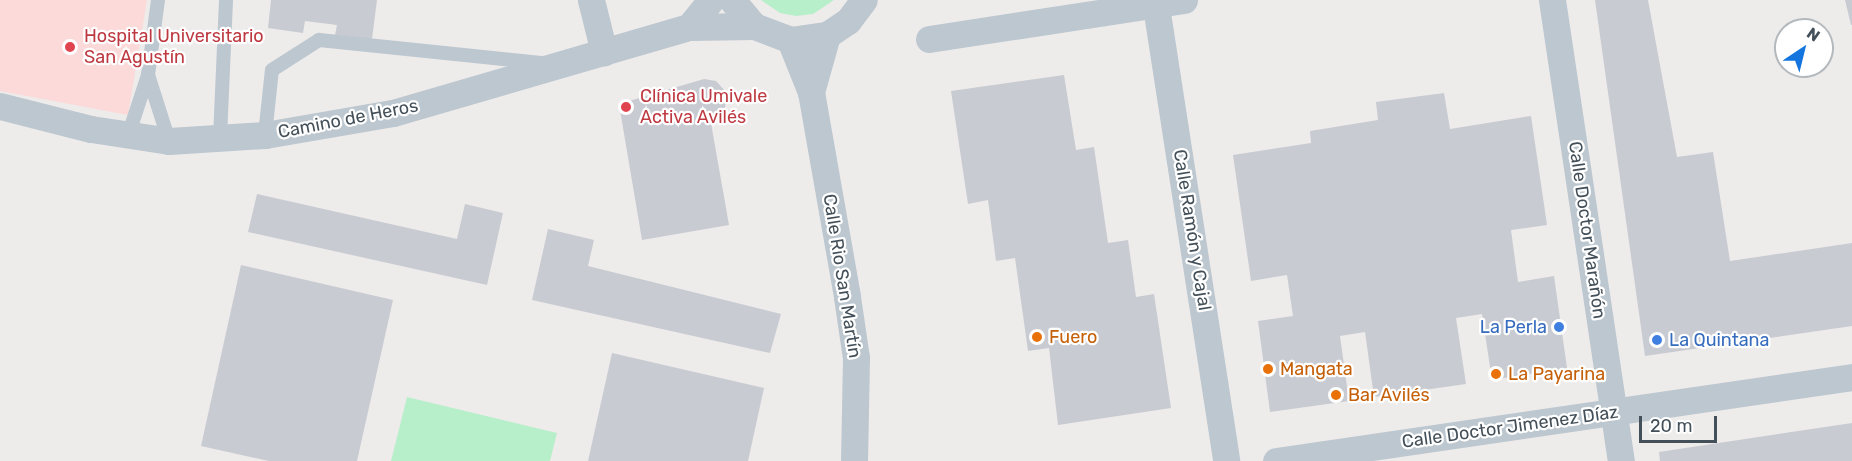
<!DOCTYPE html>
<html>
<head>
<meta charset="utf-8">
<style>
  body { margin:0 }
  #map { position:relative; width:1852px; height:461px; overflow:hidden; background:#eeebeb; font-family:Rubik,sans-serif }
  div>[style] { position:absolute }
  .medical>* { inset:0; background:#fbdad9 }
  .green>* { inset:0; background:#b7efca }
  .building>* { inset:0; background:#c8cbd1 }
  .lane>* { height:14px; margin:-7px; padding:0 7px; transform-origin:7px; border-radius:7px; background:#bcc7cf }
  .street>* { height:27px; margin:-13.5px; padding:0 13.5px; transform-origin:13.5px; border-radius:13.5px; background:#bcc7cf }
  .dots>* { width:16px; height:16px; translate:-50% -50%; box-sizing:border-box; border:3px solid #fff; border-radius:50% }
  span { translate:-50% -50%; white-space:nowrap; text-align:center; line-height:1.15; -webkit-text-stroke:4.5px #fff; paint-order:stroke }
  .health-label { font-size:18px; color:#be3a42 }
  .left { translate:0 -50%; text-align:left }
  .street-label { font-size:18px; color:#445059 }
  .shop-label { font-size:18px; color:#366cbe }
  .right { translate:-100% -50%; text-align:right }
  .food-label { font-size:18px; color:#c56008 }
  .north { position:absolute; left:1774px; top:18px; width:60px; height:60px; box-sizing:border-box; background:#fff; border:2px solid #b4b9bd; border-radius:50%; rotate:35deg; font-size:16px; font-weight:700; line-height:24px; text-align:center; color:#445059 }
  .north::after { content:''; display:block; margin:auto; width:21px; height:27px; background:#1475df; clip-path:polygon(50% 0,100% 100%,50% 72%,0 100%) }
  .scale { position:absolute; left:1639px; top:416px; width:78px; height:27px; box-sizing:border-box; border:3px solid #445059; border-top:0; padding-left:8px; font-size:18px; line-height:21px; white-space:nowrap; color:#445059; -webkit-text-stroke:4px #fff; paint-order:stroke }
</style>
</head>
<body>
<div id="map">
  <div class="medical">
    <div style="clip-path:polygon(0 0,147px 0,128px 115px,0 91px)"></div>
  </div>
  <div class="green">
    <div style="clip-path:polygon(761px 0,834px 0,813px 14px,796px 16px,780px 13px)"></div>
    <div style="clip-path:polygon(407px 397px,557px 433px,550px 461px,391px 461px)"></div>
  </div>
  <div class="building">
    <div style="clip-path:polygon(271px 0,377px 0,372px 39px,335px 35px,337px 25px,305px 21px,303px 33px,268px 28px)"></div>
    <div style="clip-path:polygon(1595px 0,1648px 0,1677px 157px,1713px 152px,1730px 261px,1852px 243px,1852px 326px,1645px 356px)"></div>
    <div style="clip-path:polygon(1845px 0,1852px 0,1852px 25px,1851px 25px)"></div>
    <div style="clip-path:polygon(1064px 75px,1076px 150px,1094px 147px,1108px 243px,1128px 240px,1136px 297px,1154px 294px,1171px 408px,1058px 425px,1049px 348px,1028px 351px,1015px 258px,996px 261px,988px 200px,968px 204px,951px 91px)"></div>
    <div style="clip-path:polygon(704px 79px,716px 81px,727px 93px,724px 115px,711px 123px,729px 225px,642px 240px,619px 104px)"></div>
    <div style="clip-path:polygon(1444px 93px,1450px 129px,1531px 116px,1547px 225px,1511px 230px,1518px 282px,1554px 276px,1567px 368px,1492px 380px,1482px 314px,1456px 318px,1466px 384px,1374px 397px,1365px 332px,1340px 336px,1349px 401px,1270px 412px,1258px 321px,1293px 316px,1287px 275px,1251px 281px,1233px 155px,1311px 143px,1310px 131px,1378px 120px,1376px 102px)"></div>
    <div style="clip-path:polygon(257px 194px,457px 239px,465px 204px,503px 213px,487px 285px,248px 232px)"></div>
    <div style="clip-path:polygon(548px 229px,594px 240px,588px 266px,781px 314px,770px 353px,532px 300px)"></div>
    <div style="clip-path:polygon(241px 265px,393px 300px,357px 461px,269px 461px,201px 446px)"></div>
    <div style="clip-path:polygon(612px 353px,764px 388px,748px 461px,588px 461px)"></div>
    <div style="clip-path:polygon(1852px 423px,1852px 461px,1660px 461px,1659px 452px)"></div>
  </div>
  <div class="lane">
    <div style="left:148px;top:75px;width:69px;rotate:72.3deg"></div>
    <div style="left:265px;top:135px;width:65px;rotate:-83.9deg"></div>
    <div style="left:272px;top:70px;width:56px;rotate:-32.6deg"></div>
    <div style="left:319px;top:40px;width:223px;rotate:5.9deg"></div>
    <div style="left:128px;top:136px;width:64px;rotate:-71.8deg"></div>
    <div style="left:148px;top:75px;width:76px;rotate:-82.4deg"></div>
    <div style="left:220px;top:138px;width:138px;rotate:-87.5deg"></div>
  </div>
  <div class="street">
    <div style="left:591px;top:0;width:54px;rotate:76deg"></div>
    <div style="left:732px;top:0;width:34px;rotate:50deg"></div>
    <div style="left:754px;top:26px;width:39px;rotate:21deg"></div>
    <div style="left:790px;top:40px;width:37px;rotate:-8deg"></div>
    <div style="left:827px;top:35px;width:25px;rotate:-34deg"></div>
    <div style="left:848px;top:21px;width:26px;rotate:-53deg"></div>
    <div style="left:1155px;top:0;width:466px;rotate:81.2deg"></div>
    <div style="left:1552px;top:0;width:466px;rotate:81.5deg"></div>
    <div style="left:689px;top:27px;width:35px;rotate:-51deg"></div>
    <div style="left:929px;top:39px;width:258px;rotate:-8.7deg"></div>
    <div style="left:790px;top:40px;width:56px;rotate:68deg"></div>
    <div style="left:811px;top:92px;width:208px;rotate:80deg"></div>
    <div style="left:847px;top:297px;width:62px;rotate:81.6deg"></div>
    <div style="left:856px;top:358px;width:103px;rotate:91.1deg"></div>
    <div style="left:811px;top:92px;width:59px;rotate:-74.3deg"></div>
    <div style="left:0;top:106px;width:94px;rotate:14.2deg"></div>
    <div style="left:91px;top:129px;width:79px;rotate:8.7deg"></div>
    <div style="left:169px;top:141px;width:96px;rotate:-3.6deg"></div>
    <div style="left:265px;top:135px;width:130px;rotate:-9.8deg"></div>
    <div style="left:393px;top:113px;width:308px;rotate:-16.2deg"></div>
    <div style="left:689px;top:27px;width:65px;rotate:-0.9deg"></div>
    <div style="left:1276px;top:461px;width:582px;rotate:-8.3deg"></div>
  </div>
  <div class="dots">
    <div style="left:70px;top:47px;background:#e0444e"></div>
    <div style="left:626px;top:107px;background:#e0444e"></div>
    <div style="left:1559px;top:327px;background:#3f7fe0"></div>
    <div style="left:1037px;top:337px;background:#e8710a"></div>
    <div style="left:1657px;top:340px;background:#3f7fe0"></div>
    <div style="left:1268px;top:369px;background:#e8710a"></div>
    <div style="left:1496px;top:374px;background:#e8710a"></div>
    <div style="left:1336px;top:395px;background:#e8710a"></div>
  </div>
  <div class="health-label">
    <span class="left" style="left:84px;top:47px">Hospital Universitario<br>San Agustín</span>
    <span class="left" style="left:640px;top:107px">Clínica Umivale<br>Activa Avilés</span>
  </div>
  <div class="street-label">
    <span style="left:348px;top:119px;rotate:-11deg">Camino de Heros</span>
    <span style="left:1192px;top:230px;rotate:81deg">Calle Ramón y Cajal</span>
    <span style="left:1587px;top:230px;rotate:82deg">Calle Doctor Marañón</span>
    <span style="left:842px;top:276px;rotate:81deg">Calle Rio San Martín</span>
    <span style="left:1510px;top:427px;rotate:-8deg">Calle Doctor Jimenez Díaz</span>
  </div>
  <div class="shop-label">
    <span class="right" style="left:1547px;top:327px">La Perla</span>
    <span class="left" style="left:1669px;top:340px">La Quintana</span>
  </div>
  <div class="food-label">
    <span class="left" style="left:1049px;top:337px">Fuero</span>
    <span class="left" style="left:1280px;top:369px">Mangata</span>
    <span class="left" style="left:1508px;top:374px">La Payarina</span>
    <span class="left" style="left:1348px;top:395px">Bar Avilés</span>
  </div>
  <div class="north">N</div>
  <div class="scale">20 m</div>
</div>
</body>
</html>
